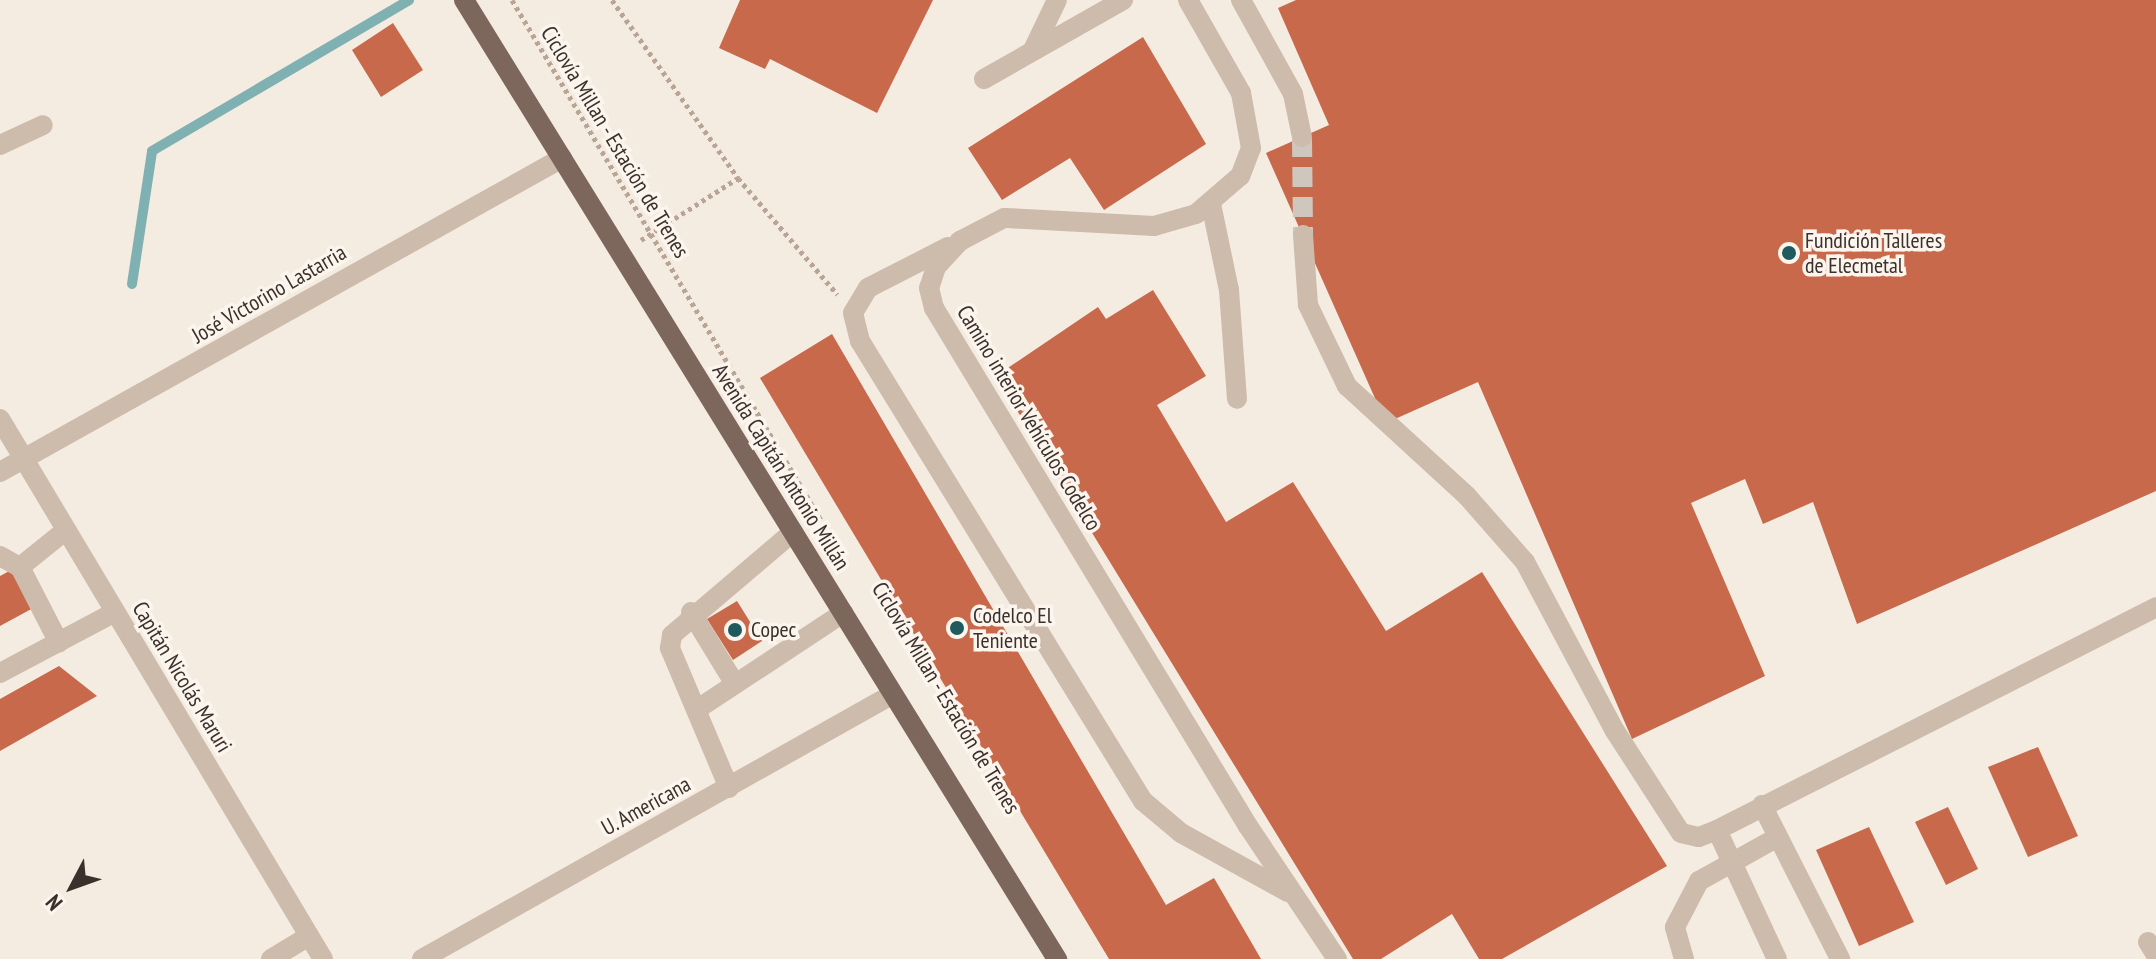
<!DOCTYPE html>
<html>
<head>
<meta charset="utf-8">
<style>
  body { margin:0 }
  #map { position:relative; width:2156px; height:959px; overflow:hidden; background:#f4ebe1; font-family:"PT Sans Narrow",sans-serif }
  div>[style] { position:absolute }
  .stream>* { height:10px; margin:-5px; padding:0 5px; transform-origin:5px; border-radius:5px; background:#7fb0b2 }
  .building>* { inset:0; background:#c8694b }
  .minor-tunnel>* { height:20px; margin-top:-10px; transform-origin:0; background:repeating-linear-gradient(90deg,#cfc6bd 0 20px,transparent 0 30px) }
  .path>* { height:5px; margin-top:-2.5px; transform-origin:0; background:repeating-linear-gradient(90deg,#b9a596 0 4px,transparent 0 8px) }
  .minor>* { height:20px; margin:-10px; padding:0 10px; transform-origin:10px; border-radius:10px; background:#cdbbac }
  .major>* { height:20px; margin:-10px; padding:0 10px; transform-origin:10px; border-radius:10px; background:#7d675c }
  .dots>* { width:22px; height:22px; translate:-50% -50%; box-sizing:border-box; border:4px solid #fbf5ee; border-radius:50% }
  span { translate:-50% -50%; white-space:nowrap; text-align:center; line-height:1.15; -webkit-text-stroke:7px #fbf5ee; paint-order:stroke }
  .street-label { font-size:22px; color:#3b302b }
  .poi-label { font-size:22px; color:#3b302b }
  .left { translate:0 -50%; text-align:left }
  .north { position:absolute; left:32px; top:847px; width:80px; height:80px; -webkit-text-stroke:6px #fbf5ee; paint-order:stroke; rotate:229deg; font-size:22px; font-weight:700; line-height:32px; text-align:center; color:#3b302b }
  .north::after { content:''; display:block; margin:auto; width:28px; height:36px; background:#3b302b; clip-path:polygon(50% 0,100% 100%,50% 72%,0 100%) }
</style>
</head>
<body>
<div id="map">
  <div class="stream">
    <div style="left:132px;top:284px;width:134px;rotate:-81.4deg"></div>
    <div style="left:152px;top:151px;width:298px;rotate:-30.4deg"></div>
  </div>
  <div class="building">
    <div style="clip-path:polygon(740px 0,933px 0,877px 113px,770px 59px,765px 69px,719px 48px)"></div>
    <div style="clip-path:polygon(1296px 0,2156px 0,2156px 491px,1857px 624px,1813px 502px,1763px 524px,1745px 479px,1691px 503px,1765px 676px,1632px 739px,1478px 382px,1386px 423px,1266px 153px,1329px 125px,1278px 8px)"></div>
    <div style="clip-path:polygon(393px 23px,423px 70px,381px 97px,352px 50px)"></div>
    <div style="clip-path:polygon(1143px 37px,1206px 144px,1104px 210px,1070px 158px,1002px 200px,968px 148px)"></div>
    <div style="clip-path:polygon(1153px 290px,1206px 376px,1157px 405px,1226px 522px,1293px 482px,1386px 631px,1482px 572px,1667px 866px,1502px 959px,1479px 959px,1452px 914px,1381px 959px,1353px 959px,996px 376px,1098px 307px,1106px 319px)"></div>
    <div style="clip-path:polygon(832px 334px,1166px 905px,1214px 878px,1261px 959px,1109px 959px,760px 378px)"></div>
    <div style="clip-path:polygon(15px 568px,35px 607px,0 626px,0 576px)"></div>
    <div style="clip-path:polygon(737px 601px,762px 641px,733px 660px,707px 619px)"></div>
    <div style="clip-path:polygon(59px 666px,97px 696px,0 751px,0 699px)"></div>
    <div style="clip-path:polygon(2038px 747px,2078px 836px,2028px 857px,1988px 767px)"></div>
    <div style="clip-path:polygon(1948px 807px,1978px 869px,1946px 885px,1915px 822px)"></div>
    <div style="clip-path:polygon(1869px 827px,1914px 922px,1859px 946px,1816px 850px)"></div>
  </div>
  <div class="minor-tunnel">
    <div style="left:1302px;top:137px;width:98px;rotate:89.4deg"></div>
  </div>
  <div class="path">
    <div style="left:512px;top:0;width:630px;rotate:59.29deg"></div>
    <div style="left:612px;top:0;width:218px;rotate:54.7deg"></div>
    <div style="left:738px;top:178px;width:153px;rotate:49.5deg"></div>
    <div style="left:641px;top:240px;width:115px;rotate:-32.6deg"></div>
  </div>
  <div class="minor">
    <div style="left:1188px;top:0;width:107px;rotate:60.3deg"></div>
    <div style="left:1241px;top:93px;width:56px;rotate:79.7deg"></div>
    <div style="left:1251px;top:148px;width:30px;rotate:111deg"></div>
    <div style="left:1240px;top:176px;width:58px;rotate:139.2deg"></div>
    <div style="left:1196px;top:214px;width:44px;rotate:164.1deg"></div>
    <div style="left:1154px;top:226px;width:150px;rotate:-176.9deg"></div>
    <div style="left:1004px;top:218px;width:50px;rotate:152.4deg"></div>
    <div style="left:960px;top:241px;width:35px;rotate:133deg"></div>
    <div style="left:936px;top:267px;width:22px;rotate:108deg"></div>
    <div style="left:929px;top:288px;width:21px;rotate:76deg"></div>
    <div style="left:934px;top:308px;width:606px;rotate:58.78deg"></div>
    <div style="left:1248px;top:826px;width:160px;rotate:56.2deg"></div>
    <div style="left:1241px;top:0;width:107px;rotate:61deg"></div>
    <div style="left:1293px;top:94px;width:44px;rotate:78.2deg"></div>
    <div style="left:1033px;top:50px;width:55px;rotate:-64.4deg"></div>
    <div style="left:984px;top:79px;width:160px;rotate:-29.6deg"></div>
    <div style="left:0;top:145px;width:47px;rotate:-24.9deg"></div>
    <div style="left:1211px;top:204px;width:88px;rotate:78.2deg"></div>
    <div style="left:1229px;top:290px;width:109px;rotate:85.8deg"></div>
    <div style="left:1303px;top:235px;width:70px;rotate:85.9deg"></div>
    <div style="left:1308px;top:305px;width:90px;rotate:64.3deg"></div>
    <div style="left:1347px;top:386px;width:163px;rotate:42.5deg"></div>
    <div style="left:1467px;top:496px;width:88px;rotate:48.7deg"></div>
    <div style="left:1525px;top:562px;width:191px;rotate:62deg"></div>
    <div style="left:1615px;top:731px;width:121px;rotate:57.1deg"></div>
    <div style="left:1681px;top:833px;width:18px;rotate:13deg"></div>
    <div style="left:1699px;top:837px;width:19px;rotate:-21deg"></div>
    <div style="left:1717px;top:830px;width:492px;rotate:-26.9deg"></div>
    <div style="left:948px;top:247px;width:90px;rotate:152.9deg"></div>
    <div style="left:868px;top:288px;width:29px;rotate:121deg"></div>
    <div style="left:853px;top:313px;width:29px;rotate:76deg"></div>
    <div style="left:860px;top:341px;width:540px;rotate:58.4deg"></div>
    <div style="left:1143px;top:801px;width:50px;rotate:40.1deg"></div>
    <div style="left:1181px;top:833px;width:122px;rotate:28.9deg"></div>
    <div style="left:0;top:419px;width:629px;rotate:59.11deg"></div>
    <div style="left:0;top:472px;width:644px;rotate:-29.19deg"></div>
    <div style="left:0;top:556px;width:23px;rotate:29deg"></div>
    <div style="left:20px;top:567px;width:85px;rotate:62.8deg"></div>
    <div style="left:20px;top:567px;width:59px;rotate:-38.8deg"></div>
    <div style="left:691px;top:612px;width:84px;rotate:58.6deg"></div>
    <div style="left:0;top:673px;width:130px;rotate:-27.9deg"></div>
    <div style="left:699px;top:708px;width:173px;rotate:-33.4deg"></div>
    <div style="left:729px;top:788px;width:152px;rotate:-112.9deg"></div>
    <div style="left:670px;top:648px;width:13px;rotate:-81deg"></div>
    <div style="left:672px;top:635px;width:159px;rotate:-40.4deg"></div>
    <div style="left:1762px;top:805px;width:173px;rotate:63.1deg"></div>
    <div style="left:1717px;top:830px;width:142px;rotate:65.1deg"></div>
    <div style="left:2148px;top:942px;width:15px;rotate:58deg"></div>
    <div style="left:271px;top:959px;width:44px;rotate:-31.2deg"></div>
    <div style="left:422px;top:959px;width:540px;rotate:-29.36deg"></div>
    <div style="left:1684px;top:959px;width:33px;rotate:-106deg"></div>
    <div style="left:1675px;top:927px;width:52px;rotate:-62.4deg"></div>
    <div style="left:1699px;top:881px;width:90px;rotate:-29.1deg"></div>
  </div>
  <div class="major">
    <div style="left:464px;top:0;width:1128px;rotate:58.27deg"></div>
  </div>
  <div class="dots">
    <div style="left:1789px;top:253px;background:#1f5a5e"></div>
    <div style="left:957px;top:628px;background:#1f5a5e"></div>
    <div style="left:735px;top:630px;background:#1f5a5e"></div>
  </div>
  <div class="street-label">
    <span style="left:615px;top:142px;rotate:59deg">Ciclovía Millan - Estación de Trenes</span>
    <span style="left:269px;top:294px;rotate:-30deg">José Victorino Lastarria</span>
    <span style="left:1029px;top:418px;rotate:59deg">Camino interior Vehículos Codelco</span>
    <span style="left:781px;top:467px;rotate:58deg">Avenida Capitán Antonio Millán</span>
    <span style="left:182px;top:677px;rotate:59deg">Capitán Nicolás Maruri</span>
    <span style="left:946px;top:698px;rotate:59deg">Ciclovía Millan - Estación de Trenes</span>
    <span style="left:646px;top:806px;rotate:-29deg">U. Americana</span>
  </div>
  <div class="poi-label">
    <span class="left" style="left:1805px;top:253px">Fundición Talleres<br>de Elecmetal</span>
    <span class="left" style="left:973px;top:628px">Codelco El<br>Teniente</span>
    <span class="left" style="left:751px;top:630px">Copec</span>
  </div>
  <div class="north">N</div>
</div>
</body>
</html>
